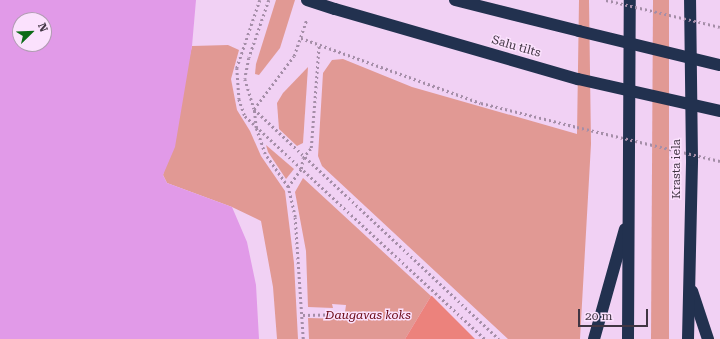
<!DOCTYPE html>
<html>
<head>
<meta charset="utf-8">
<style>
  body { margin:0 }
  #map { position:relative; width:720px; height:339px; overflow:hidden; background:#f1d1f4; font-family:"Roboto Serif",serif }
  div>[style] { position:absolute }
  .green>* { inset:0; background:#e19994 }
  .forest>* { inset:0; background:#ec827c }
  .water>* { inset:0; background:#e19ae8 }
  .path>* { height:2.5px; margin-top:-1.25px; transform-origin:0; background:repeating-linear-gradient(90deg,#a58ea8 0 2px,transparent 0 5px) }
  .highway>* { height:12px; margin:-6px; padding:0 6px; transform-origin:6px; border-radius:6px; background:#22314f }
  .path-bridge>* { height:2.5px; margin-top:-1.25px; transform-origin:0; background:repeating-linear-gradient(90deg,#a58ea8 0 2px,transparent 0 5px) }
  .highway-bridge>* { height:12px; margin:-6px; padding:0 6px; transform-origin:6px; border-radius:6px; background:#22314f }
  span { translate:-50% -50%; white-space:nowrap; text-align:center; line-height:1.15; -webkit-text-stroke:3px #fbe1fd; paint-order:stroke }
  .street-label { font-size:12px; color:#413543 }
  .park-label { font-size:12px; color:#670310; font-style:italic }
  .north { position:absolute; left:12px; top:12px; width:40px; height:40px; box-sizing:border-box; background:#fbe1fd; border:1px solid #b19cb3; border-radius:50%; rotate:67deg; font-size:11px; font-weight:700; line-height:16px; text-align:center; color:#413543 }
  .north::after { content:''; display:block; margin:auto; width:14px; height:18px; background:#0c6b16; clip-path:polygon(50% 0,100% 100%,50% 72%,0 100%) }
  .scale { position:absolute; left:578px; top:309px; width:70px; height:18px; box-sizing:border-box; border:2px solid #413543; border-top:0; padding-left:5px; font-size:12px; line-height:14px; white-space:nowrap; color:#413543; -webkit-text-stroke:3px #fbe1fd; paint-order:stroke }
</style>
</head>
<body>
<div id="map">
  <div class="green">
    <div style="clip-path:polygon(276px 0,295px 0,280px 48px,259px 75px,255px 74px,256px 64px)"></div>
    <div style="clip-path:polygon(579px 0,589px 0,591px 144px,580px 339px,508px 339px,322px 166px,318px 156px,323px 73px,332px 60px,343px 59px,412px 87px,577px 134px)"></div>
    <div style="clip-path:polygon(653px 0,669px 0,669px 339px,651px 339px)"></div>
    <div style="clip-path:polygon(228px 45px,239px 50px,231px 79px,237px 110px,250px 131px,261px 156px,285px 191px,294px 263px,298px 339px,277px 339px,273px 287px,261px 221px,232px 207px,167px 183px,163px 175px,192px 46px)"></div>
    <div style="clip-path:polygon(308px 67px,303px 143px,297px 146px,279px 129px,277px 103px,283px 93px)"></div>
    <div style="clip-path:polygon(266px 145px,294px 169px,286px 179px,268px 152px)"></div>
    <div style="clip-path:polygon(303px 178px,431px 296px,405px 339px,309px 339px,308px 318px,344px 319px,346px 305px,332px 304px,333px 308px,308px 307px,306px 251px,295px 192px)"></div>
  </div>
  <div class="forest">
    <div style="clip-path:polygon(431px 296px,432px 296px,475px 339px,405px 339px)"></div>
  </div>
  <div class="water">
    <div style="clip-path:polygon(evenodd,0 0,196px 0,192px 46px,175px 147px,163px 175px,167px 183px,232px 207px,247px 242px,256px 285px,259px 339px,0 339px,0 0,20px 20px,44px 20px,44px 44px,20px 44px,20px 20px)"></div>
  </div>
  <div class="path">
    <div style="left:260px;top:0;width:72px;rotate:108.7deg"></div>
    <div style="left:237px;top:68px;width:31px;rotate:86deg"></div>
    <div style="left:239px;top:99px;width:18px;rotate:71deg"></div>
    <div style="left:245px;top:116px;width:328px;rotate:42.9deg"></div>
    <div style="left:269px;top:0;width:61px;rotate:109deg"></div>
    <div style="left:249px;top:58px;width:21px;rotate:101deg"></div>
    <div style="left:245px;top:79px;width:31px;rotate:73deg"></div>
    <div style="left:254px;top:109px;width:336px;rotate:43.2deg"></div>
    <div style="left:301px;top:38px;width:191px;rotate:19.9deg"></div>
    <div style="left:481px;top:103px;width:99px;rotate:14deg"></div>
    <div style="left:288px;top:187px;width:40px;rotate:-124.9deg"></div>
    <div style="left:265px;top:154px;width:28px;rotate:-109deg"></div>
    <div style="left:256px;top:128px;width:19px;rotate:-96deg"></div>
    <div style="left:254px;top:109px;width:66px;rotate:-53deg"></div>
    <div style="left:294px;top:56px;width:39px;rotate:-71deg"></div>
    <div style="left:303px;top:315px;width:47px;rotate:-1.2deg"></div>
    <div style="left:303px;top:339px;width:122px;rotate:-93.8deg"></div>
    <div style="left:295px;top:217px;width:31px;rotate:-103deg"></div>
    <div style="left:288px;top:187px;width:22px;rotate:-54deg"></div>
    <div style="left:301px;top:169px;width:11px;rotate:-80deg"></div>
    <div style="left:303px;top:158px;width:13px;rotate:-51deg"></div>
    <div style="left:311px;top:148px;width:104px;rotate:-85.6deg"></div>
  </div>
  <div class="highway">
    <div style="left:455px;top:0;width:128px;rotate:14deg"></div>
    <div style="left:335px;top:9px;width:253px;rotate:16.1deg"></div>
    <div style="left:692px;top:291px;width:51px;rotate:71.6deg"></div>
    <div style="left:594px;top:339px;width:114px;rotate:-74.3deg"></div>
    <div style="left:628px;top:339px;width:339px;rotate:-89.7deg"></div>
    <div style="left:688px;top:339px;width:179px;rotate:-88.7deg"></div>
    <div style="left:692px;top:160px;width:160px;rotate:-90.7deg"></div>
  </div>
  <div class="path-bridge">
    <div style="left:606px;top:0;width:117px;rotate:13.3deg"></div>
    <div style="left:577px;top:127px;width:147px;rotate:13.4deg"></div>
  </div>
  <div class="highway-bridge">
    <div style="left:307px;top:0;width:29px;rotate:18deg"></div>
    <div style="left:579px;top:31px;width:145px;rotate:13.6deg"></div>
    <div style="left:578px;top:79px;width:146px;rotate:12.7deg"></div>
  </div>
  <div class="street-label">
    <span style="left:516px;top:47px;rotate:16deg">Salu tilts</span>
    <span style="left:677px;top:169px;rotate:-90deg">Krasta iela</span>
  </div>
  <div class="park-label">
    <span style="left:368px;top:316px">Daugavas koks</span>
  </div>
  <div class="north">N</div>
  <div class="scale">20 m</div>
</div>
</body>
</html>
